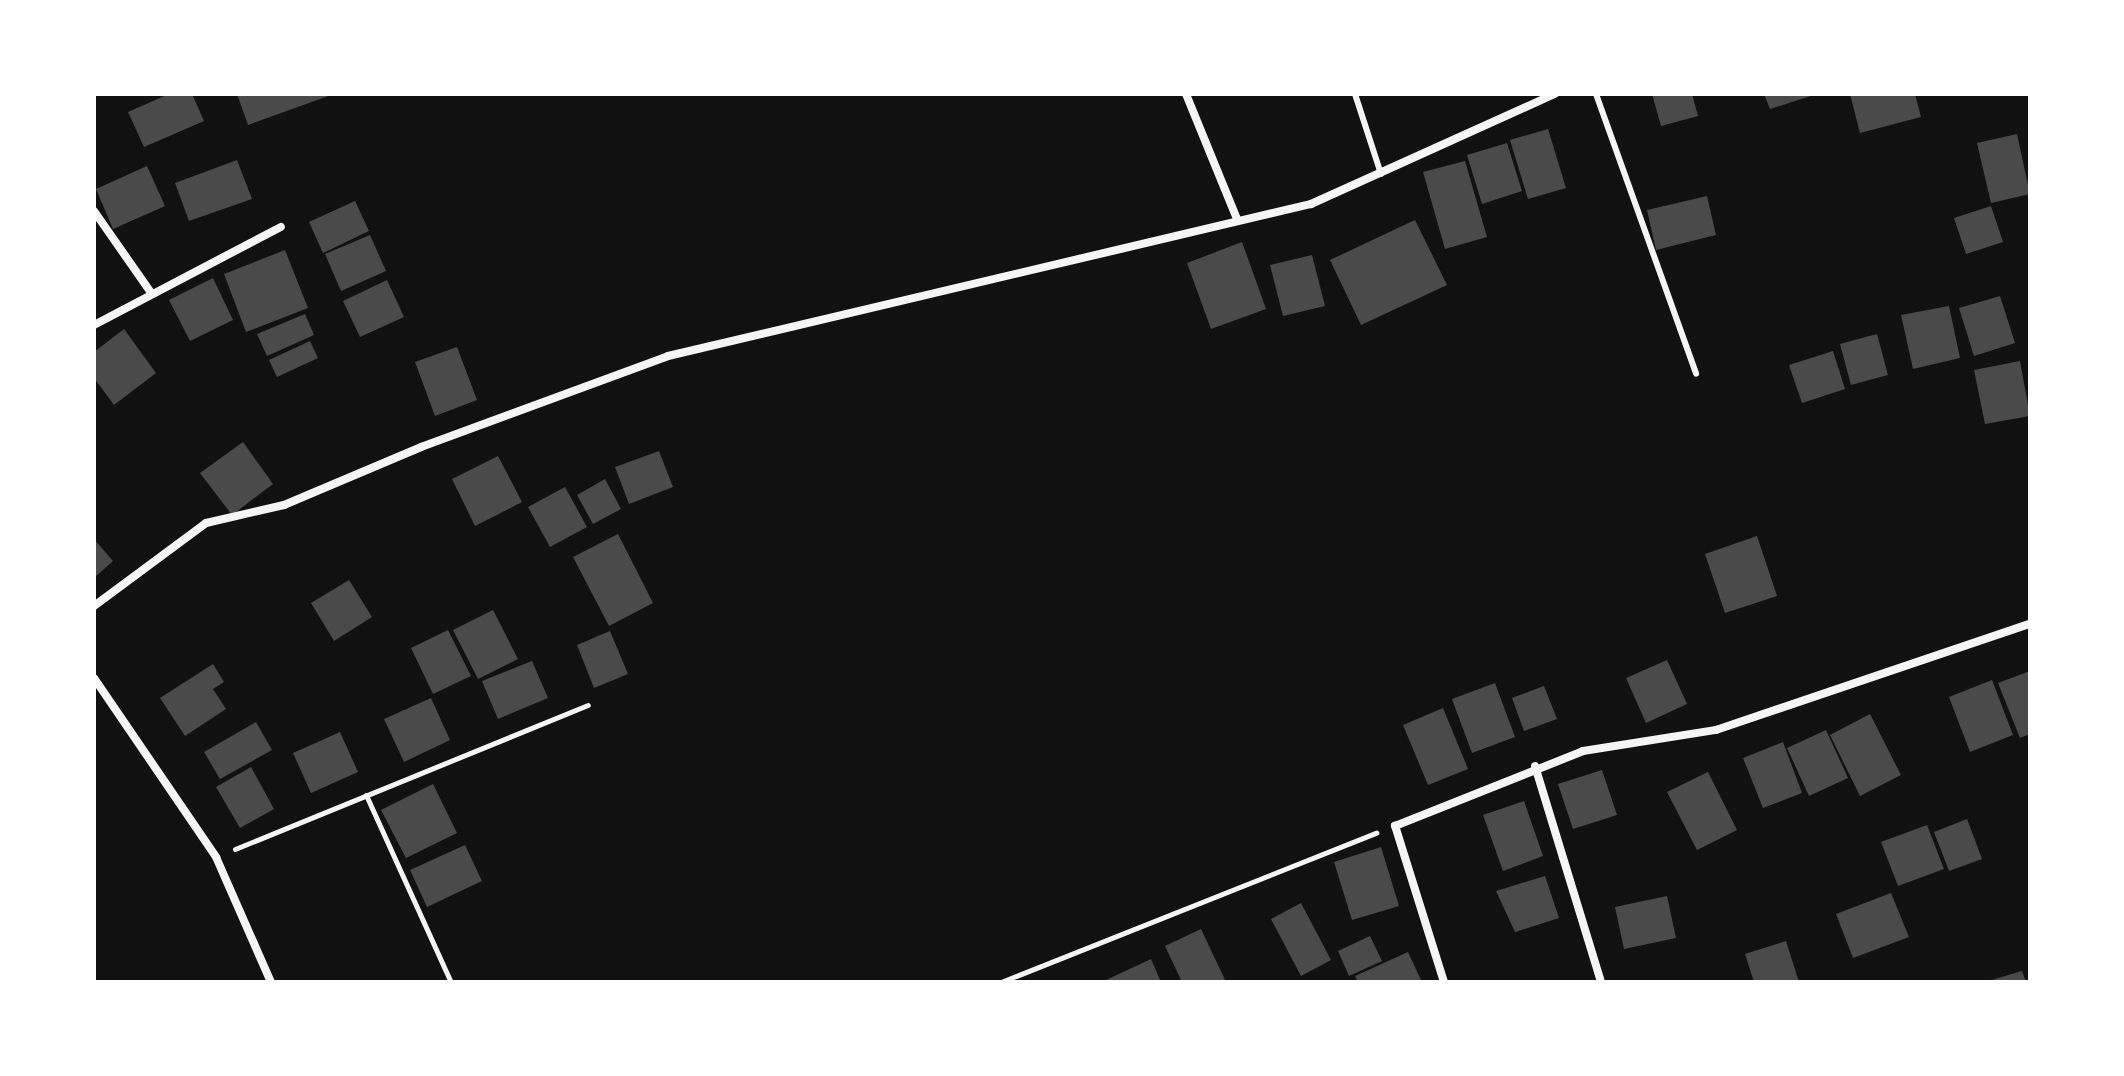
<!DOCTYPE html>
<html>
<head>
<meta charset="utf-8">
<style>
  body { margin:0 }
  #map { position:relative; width:2124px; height:1076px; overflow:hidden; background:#111; font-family:"DM Sans",sans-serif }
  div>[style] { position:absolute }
  .building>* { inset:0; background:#4a4a4a }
  .path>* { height:5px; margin:-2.5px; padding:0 2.5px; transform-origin:2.5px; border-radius:2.5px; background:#f5f5f5 }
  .service>* { height:6px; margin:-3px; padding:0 3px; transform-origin:3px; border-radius:3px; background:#f5f5f5 }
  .minor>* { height:8px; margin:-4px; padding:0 4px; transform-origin:4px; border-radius:4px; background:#f5f5f5 }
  span { translate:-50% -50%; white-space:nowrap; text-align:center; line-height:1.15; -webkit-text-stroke:6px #fff; paint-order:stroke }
  .frame { position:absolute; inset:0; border:96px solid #fff; pointer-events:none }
</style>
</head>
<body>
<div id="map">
  <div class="building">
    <div style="clip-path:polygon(169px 94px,192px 94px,204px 121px,144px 147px,128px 112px)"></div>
    <div style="clip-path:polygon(237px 94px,334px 94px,248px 125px)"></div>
    <div style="clip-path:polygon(1652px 94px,1692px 94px,1698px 116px,1661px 126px)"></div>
    <div style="clip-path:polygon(1764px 94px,1814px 94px,1814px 95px,1770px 109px)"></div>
    <div style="clip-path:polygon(1850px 94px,1915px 94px,1921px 117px,1860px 133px)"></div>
    <div style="clip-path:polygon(1548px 129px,1566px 188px,1528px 199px,1510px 140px)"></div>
    <div style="clip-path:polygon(2017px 134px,2030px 194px,1991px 203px,1977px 143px)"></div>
    <div style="clip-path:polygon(1507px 143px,1522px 191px,1482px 204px,1467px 155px)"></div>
    <div style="clip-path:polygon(237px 160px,252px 199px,189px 221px,175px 183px)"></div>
    <div style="clip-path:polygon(1465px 161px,1487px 237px,1445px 249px,1423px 172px)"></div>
    <div style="clip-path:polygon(147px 166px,165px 206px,113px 229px,96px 189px)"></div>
    <div style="clip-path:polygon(1707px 196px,1716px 235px,1656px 250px,1647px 210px)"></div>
    <div style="clip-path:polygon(355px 201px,369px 231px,323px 253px,309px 222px)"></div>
    <div style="clip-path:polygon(1991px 206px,2003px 242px,1966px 254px,1954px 218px)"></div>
    <div style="clip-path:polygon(1415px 220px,1447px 285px,1361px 325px,1330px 260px)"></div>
    <div style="clip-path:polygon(370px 235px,386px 271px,341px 291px,325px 254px)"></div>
    <div style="clip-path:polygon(1242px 242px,1266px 309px,1211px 329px,1187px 263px)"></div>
    <div style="clip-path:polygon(285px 250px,308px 308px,246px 332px,224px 274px)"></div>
    <div style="clip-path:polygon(1312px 255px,1325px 306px,1283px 316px,1270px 265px)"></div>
    <div style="clip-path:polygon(213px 278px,233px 320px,190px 341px,169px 300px)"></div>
    <div style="clip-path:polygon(387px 280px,404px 317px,360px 337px,343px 301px)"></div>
    <div style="clip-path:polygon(2000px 296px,2015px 343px,1974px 356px,1959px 308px)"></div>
    <div style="clip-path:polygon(1949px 306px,1960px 358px,1913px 369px,1901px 315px)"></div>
    <div style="clip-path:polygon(305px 314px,314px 335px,267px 356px,257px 334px)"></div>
    <div style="clip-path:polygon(124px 329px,156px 373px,114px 405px,94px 378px,94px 352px)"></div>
    <div style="clip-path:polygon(1877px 334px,1888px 375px,1851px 385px,1840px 344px)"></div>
    <div style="clip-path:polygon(310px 341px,318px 358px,277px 377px,269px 360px)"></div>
    <div style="clip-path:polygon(457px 347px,477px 400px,435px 416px,415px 362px)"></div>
    <div style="clip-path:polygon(1833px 351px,1845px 389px,1802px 403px,1789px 365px)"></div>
    <div style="clip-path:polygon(2020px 361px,2030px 416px,1985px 424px,1974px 370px)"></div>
    <div style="clip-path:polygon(243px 442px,273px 484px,232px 515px,200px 473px)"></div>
    <div style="clip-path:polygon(659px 451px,673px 487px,629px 504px,615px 467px)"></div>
    <div style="clip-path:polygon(498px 456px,522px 502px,475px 526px,452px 479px)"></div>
    <div style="clip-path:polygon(605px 479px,621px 509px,593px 524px,577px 495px)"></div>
    <div style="clip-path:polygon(565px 487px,587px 527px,550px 547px,528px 507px)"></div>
    <div style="clip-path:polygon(618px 534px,653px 603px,609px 626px,573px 557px)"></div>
    <div style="clip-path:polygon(1757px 536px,1777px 596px,1725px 613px,1705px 554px)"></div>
    <div style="clip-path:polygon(94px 539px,113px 561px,94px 578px)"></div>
    <div style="clip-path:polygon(349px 580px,372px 617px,334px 641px,311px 603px)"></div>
    <div style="clip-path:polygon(493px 610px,518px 659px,478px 679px,453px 630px)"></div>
    <div style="clip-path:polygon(448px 630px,471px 676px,433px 694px,411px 648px)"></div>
    <div style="clip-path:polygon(610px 631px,628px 674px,594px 688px,577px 645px)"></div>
    <div style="clip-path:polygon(1667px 660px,1687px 704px,1646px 723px,1626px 678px)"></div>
    <div style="clip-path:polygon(532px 661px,548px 698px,498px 719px,482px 681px)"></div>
    <div style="clip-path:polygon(213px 664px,224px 682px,213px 689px,226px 709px,185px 736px,160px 698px)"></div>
    <div style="clip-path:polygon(2030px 671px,2030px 734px,2020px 738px,1998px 683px)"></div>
    <div style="clip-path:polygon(1992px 680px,2013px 735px,1970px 752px,1949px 697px)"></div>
    <div style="clip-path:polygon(1495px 683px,1515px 737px,1472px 753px,1452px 699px)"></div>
    <div style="clip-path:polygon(1544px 686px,1557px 719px,1524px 731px,1512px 698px)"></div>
    <div style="clip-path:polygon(431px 698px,450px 740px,404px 762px,384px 719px)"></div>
    <div style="clip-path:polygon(1443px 708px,1468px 769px,1428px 785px,1403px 725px)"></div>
    <div style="clip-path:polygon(1870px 714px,1901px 775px,1860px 796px,1830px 735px)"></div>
    <div style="clip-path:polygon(256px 722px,272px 750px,220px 779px,204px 752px)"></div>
    <div style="clip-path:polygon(1826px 730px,1848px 778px,1809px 796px,1787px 748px)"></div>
    <div style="clip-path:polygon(340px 732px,358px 772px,311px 793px,293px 753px)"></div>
    <div style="clip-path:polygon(1783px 742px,1802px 793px,1763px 808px,1743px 758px)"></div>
    <div style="clip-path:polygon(251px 767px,274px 809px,240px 828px,216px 787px)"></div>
    <div style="clip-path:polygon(1602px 770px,1617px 815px,1573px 829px,1558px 784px)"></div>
    <div style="clip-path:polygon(1708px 772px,1737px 830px,1697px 850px,1667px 792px)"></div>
    <div style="clip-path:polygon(433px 784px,457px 833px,406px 858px,381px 810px)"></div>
    <div style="clip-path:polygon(1524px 801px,1543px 856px,1503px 871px,1483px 815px)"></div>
    <div style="clip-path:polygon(1967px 819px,1982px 859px,1949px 871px,1934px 832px)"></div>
    <div style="clip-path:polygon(1927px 825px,1944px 869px,1898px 886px,1881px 842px)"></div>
    <div style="clip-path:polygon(465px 845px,482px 881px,427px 907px,410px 870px)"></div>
    <div style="clip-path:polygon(1381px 847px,1399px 906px,1352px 920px,1334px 862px)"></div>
    <div style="clip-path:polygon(1545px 876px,1559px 918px,1515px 932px,1496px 891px)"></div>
    <div style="clip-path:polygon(1891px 893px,1909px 937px,1853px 958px,1836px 914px)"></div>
    <div style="clip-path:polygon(1667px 896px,1676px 938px,1624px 949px,1615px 907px)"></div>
    <div style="clip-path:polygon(1301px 903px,1331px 960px,1301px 976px,1271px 919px)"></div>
    <div style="clip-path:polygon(1201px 929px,1226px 982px,1182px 982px,1165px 946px)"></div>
    <div style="clip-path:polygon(1370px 936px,1382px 961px,1349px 976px,1338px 951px)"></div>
    <div style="clip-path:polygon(1786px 941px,1799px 982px,1754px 982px,1745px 954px)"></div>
    <div style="clip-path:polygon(1408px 952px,1421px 980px,1358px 982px,1355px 976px)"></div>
    <div style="clip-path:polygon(1151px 959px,1161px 982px,1107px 982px,1106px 980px)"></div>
    <div style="clip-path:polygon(2022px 971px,2026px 982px,1988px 982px,1988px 981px)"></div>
  </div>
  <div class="path">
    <div style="left:366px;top:795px;width:205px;rotate:65.6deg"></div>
    <div style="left:235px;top:849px;width:381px;rotate:-22.2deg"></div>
    <div style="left:1001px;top:982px;width:404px;rotate:-21.7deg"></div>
  </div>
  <div class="service">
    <div style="left:1355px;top:94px;width:84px;rotate:72deg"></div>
    <div style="left:1596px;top:94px;width:297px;rotate:70.3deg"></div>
  </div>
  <div class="minor">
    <div style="left:1186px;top:94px;width:135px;rotate:67.8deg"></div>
    <div style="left:94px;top:211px;width:101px;rotate:55.1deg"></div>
    <div style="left:94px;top:325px;width:211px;rotate:-27.7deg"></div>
    <div style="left:94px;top:606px;width:139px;rotate:-36.5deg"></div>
    <div style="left:206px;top:523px;width:80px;rotate:-13deg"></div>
    <div style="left:284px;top:505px;width:149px;rotate:-22.9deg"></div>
    <div style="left:421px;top:447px;width:263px;rotate:-20.2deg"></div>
    <div style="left:668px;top:356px;width:661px;rotate:-13.3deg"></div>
    <div style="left:1311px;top:204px;width:268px;rotate:-24.3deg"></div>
    <div style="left:94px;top:678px;width:217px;rotate:55.7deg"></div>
    <div style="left:216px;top:857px;width:137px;rotate:66.3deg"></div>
    <div style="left:1535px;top:766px;width:226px;rotate:73deg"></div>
    <div style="left:1444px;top:982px;width:164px;rotate:-107.4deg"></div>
    <div style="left:1395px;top:826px;width:202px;rotate:-21.7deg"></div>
    <div style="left:1583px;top:751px;width:135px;rotate:-9deg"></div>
    <div style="left:1716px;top:730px;width:331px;rotate:-18.7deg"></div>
  </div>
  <div class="frame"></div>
</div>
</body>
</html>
